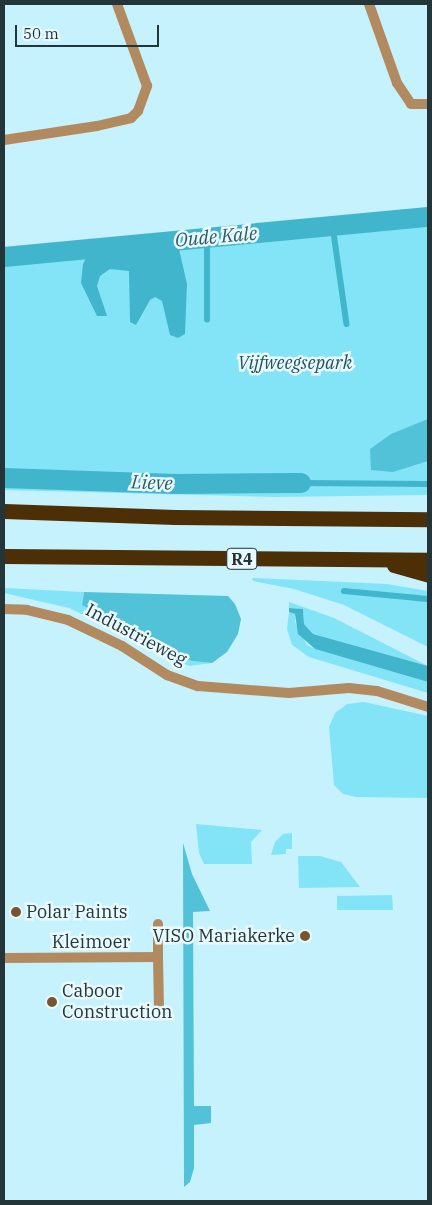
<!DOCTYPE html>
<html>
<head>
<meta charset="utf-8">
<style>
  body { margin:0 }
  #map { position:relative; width:432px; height:1205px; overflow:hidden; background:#c5f2fc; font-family:"IBM Plex Serif",serif }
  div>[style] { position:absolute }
  .green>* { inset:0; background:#83e4f8 }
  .forest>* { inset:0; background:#51c2d8 }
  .water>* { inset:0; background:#41b5cb }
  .stream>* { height:5.5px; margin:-2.75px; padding:0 2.75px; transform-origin:2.75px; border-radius:2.75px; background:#41b5cb }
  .canal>* { height:20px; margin:-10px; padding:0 10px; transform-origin:10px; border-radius:10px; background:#41b5cb }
  .street>* { height:10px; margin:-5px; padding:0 5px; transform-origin:5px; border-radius:5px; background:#b28a60 }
  .highway>* { height:15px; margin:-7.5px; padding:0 7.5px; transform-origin:7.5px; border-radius:7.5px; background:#4c2e07 }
  .dots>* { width:14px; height:14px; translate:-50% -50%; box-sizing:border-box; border:2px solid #e9fafe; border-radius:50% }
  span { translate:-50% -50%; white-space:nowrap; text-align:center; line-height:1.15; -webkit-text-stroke:5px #e9fafe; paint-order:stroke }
  .shield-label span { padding:1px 4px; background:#e9fafe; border:1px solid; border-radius:4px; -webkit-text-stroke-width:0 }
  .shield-label { font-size:16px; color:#233539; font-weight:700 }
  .park-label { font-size:18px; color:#22525c; font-style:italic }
  .street-label { font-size:18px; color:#233539 }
  .poi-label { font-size:18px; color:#233539 }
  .left { translate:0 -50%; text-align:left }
  .right { translate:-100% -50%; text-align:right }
  .water-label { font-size:19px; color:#2a5b64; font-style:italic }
  .frame { position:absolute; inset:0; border:5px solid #233539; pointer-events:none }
  .scale { position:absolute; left:15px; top:25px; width:144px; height:22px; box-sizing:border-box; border:2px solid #233539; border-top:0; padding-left:6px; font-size:15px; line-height:18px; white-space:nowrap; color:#233539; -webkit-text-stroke:4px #e9fafe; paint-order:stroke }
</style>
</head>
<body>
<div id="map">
  <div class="green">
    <div style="clip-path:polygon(428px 217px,428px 495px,274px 497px,4px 490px,4px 257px)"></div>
    <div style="clip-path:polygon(252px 578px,387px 584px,428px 591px,428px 647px,344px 605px,294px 589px,253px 581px)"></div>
    <div style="clip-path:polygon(4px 588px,84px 592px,82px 605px,169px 653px,192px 661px,212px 663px,189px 666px,69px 608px,4px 593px)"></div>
    <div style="clip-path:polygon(289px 602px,334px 618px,428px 666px,313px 634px,304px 624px,303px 609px,289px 608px)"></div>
    <div style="clip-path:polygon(289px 612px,295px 614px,295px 622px,307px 645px,315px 649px,428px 682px,428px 693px,309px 657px,292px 645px,287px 629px)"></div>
    <div style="clip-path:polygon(364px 702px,428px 716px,428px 798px,356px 797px,343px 794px,334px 785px,329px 727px,335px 713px,347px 704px)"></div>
    <div style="clip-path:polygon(196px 824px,262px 830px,251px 842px,252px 864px,204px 864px,199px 853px)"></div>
    <div style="clip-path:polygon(292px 833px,292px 849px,286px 849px,286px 854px,271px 855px,275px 842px,283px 834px)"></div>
    <div style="clip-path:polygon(298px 856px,320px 856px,341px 862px,360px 887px,299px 888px)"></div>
    <div style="clip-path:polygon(392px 895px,393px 910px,337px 910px,337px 896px)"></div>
  </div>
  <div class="forest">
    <div style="clip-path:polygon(428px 419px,428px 461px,393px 472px,371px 470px,370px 449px,391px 434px)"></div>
    <div style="clip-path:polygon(84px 592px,228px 596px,235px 604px,241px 619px,238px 634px,227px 652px,212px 663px,192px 661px,169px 653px,82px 605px)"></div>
    <div style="clip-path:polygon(183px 843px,192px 874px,210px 911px,193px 912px,194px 1106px,211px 1106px,211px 1123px,194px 1125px,194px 1168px,190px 1182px,184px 1187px)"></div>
  </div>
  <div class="water">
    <div style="clip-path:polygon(177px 240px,187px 284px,185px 334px,178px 338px,170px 335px,162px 301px,155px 297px,150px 300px,136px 325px,130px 322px,129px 271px,110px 269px,100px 276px,97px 286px,107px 316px,97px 316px,81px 283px,83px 264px,91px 248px)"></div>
    <div style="clip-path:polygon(289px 608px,303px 609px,304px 624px,313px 634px,428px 666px,428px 682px,315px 649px,298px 634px,295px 614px,289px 612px)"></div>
  </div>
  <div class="stream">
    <div style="left:333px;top:226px;width:99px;rotate:81.9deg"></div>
    <div style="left:207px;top:320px;width:83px;rotate:-90deg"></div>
    <div style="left:301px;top:483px;width:127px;rotate:0.5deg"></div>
    <div style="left:344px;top:591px;width:84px;rotate:5.4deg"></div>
  </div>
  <div class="canal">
    <div style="left:4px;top:257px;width:426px;rotate:-5.4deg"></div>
    <div style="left:4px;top:478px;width:172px;rotate:2deg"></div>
    <div style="left:176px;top:484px;width:125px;rotate:-0.5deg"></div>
  </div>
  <div class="street">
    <div style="left:369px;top:4px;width:84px;rotate:70.5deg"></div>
    <div style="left:397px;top:83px;width:25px;rotate:56deg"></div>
    <div style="left:411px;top:104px;width:17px"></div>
    <div style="left:4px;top:140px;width:94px;rotate:-8.6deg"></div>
    <div style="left:97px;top:126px;width:35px;rotate:-13deg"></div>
    <div style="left:131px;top:118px;width:10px;rotate:-45deg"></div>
    <div style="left:138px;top:111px;width:27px;rotate:-70deg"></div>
    <div style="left:147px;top:86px;width:87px;rotate:-110.1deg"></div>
    <div style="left:4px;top:609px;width:23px;rotate:2deg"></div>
    <div style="left:27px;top:610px;width:42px;rotate:13.7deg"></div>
    <div style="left:68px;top:620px;width:60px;rotate:25.7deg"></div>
    <div style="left:122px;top:646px;width:54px;rotate:32.8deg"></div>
    <div style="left:167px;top:675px;width:33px;rotate:20deg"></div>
    <div style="left:198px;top:686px;width:91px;rotate:4.4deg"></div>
    <div style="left:289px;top:693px;width:60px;rotate:-4.8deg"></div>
    <div style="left:349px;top:688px;width:28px;rotate:6deg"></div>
    <div style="left:377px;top:691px;width:53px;rotate:17.4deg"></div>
    <div style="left:158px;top:924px;width:33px;rotate:90deg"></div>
    <div style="left:4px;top:958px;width:154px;rotate:-0.4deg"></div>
    <div style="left:158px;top:957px;width:51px;rotate:88.9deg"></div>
  </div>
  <div class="highway">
    <div style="left:4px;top:511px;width:171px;rotate:2deg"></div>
    <div style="left:175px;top:517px;width:253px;rotate:0.5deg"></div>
    <div style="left:4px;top:556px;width:424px;rotate:0.5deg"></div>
    <div style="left:394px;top:565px;width:35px;rotate:16deg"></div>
  </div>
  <div class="dots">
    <div style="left:16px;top:912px;background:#78552e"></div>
    <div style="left:305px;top:936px;background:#78552e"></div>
    <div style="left:52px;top:1002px;background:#78552e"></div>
  </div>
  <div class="shield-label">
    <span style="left:242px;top:559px">R4</span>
  </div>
  <div class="park-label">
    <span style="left:295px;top:363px">Vijfweegsepark</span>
  </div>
  <div class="street-label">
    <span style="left:136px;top:635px;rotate:28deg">Industrieweg</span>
    <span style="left:91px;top:942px">Kleimoer</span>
  </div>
  <div class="poi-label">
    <span class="left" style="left:26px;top:912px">Polar Paints</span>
    <span class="right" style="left:295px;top:936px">VISO Mariakerke</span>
    <span class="left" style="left:62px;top:1002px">Caboor<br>Construction</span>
  </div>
  <div class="water-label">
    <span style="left:216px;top:237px;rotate:-5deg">Oude Kale</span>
    <span style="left:152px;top:483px;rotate:2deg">Lieve</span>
  </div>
  <div class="frame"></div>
  <div class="scale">50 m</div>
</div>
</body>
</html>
